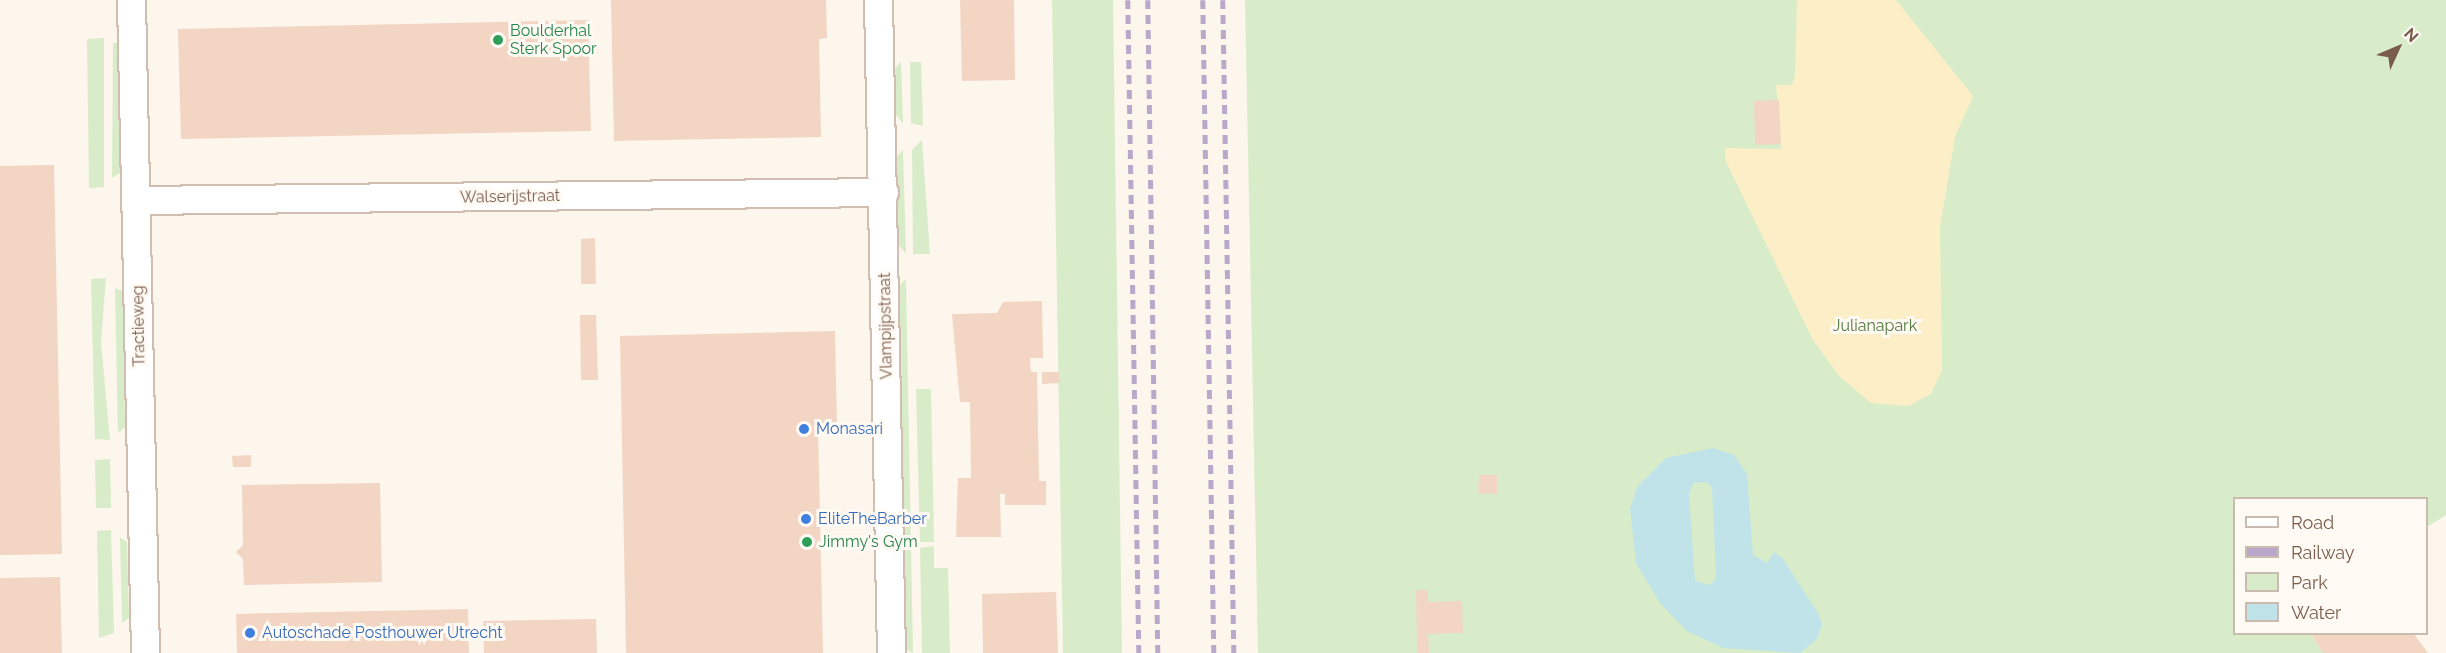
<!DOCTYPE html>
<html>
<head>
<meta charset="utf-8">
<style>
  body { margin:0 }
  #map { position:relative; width:2446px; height:653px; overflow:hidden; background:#fdf6ec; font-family:Raleway,sans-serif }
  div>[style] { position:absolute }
  .green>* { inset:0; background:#d8ecc9 }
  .sand>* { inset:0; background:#fcefc7 }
  .water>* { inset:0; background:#bfe3e8 }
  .building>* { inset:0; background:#f3d5c3 }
  .roads { filter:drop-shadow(2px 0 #d1beb0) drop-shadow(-2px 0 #d1beb0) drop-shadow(0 2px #d1beb0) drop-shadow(0 -2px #d1beb0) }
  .minor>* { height:27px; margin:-13.5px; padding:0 13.5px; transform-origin:13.5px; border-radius:13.5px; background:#fff }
  .rail>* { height:4.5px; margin-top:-2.25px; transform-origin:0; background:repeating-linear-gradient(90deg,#b9a8c9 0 9px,transparent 0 15px) }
  .dots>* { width:16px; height:16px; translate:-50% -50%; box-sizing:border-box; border:3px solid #fffaf3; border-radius:50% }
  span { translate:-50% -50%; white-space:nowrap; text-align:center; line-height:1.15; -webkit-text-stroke:6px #fffaf3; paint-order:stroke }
  .leisure-label { font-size:16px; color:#27864d }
  .left { translate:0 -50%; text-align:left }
  .street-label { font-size:16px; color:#7a5c4d }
  .park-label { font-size:16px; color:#537a41 }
  .shop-label { font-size:16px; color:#366cbe }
  .legend { position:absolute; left:2233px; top:497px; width:195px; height:138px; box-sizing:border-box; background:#fffaf3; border:2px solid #cabbb1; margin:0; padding:8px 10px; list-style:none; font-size:18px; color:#7a5c4d }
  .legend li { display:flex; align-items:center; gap:12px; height:30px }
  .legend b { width:30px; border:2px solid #cabbb1 }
  .north { position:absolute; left:2368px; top:18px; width:60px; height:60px; -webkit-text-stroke:4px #fffaf3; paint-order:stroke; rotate:46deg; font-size:16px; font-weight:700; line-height:24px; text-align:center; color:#7a5c4d }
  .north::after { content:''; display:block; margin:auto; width:21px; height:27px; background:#7a5c4d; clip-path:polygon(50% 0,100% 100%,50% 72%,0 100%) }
</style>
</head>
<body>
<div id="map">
  <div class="green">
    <div style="clip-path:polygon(1052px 0,1113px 0,1122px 653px,1063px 653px)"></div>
    <div style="clip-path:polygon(1245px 0,2446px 0,2446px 515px,2427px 527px,2426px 498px,2234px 498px,2234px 634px,2311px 634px,2323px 653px,1258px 653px)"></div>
    <div style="clip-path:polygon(104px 38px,104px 187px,89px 188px,87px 39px)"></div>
    <div style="clip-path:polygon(113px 43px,117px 43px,120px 173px,112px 178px)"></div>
    <div style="clip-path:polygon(901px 62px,903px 123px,895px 114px,894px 69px)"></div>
    <div style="clip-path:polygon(910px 62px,921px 62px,923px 126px,911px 123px)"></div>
    <div style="clip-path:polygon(922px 140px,930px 254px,913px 254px,912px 150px)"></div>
    <div style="clip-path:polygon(903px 150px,906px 253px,897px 244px,896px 157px)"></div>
    <div style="clip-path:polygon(106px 278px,101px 342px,110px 440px,95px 439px,91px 279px)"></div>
    <div style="clip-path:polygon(906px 279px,913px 653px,905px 649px,898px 287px)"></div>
    <div style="clip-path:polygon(115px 288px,123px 291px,125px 427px,118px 433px)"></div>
    <div style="clip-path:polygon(916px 389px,931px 389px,934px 542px,920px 542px)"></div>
    <div style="clip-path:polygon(110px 459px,111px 508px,96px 508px,95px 460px)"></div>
    <div style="clip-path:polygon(111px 530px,114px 633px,99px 638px,97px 531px)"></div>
    <div style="clip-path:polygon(120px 537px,127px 542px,129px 618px,122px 623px)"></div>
    <div style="clip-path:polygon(934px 546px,934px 568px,948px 568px,950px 653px,922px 653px,920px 548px)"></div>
  </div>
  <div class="sand">
    <div style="clip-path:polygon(1797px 0,1896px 0,1973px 96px,1955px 137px,1940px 227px,1942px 370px,1931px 394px,1908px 406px,1871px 403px,1839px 376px,1813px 340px,1726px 162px,1725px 148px,1781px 149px,1776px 85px,1792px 85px,1795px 75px)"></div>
  </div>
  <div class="water">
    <div style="clip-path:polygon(evenodd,1713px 448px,1734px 455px,1747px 474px,1753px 555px,1767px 563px,1774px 552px,1783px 559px,1818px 613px,1822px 624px,1817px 639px,1800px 653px,1723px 648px,1687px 631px,1660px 603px,1636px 563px,1630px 509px,1637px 487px,1666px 458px,1713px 448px,1707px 482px,1712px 488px,1716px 578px,1710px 585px,1695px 581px,1689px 493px,1694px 483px,1707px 482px)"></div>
  </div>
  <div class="building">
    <div style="clip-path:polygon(611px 0,826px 0,827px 38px,819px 39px,821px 137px,614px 141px)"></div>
    <div style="clip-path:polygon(960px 0,1014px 0,1015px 80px,962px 81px)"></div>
    <div style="clip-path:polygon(588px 20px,591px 131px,181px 139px,178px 29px)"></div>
    <div style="clip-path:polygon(1779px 100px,1781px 144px,1755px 145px,1754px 101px)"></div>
    <div style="clip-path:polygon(54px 165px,62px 554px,0 555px,0 166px)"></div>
    <div style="clip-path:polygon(595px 238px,596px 284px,581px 284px,581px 239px)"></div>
    <div style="clip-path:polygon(1042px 301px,1043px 358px,1030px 358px,1031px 372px,1037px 372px,1039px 481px,1046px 481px,1046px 505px,1005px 505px,1005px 494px,1000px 494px,1001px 537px,956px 537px,958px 478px,971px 478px,970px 402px,960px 402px,952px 314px,997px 313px,1003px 302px)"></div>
    <div style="clip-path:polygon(580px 315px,596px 315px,598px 380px,581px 380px)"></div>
    <div style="clip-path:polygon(835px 331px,837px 426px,818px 426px,823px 653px,626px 653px,620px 336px)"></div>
    <div style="clip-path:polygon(1042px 372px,1059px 372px,1059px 383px,1042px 384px)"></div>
    <div style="clip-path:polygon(251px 455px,251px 467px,233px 467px,232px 456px)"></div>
    <div style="clip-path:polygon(1479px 475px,1497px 475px,1497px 494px,1478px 493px)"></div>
    <div style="clip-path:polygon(380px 483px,382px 582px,244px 585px,243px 559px,236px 552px,243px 545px,242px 485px)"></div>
    <div style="clip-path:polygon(60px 577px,62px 653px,0 653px,0 578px)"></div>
    <div style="clip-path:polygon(1416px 590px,1428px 590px,1428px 602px,1462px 601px,1463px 633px,1428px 634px,1429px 653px,1417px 653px)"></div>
    <div style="clip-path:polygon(1056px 592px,1058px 653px,983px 653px,982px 594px)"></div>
    <div style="clip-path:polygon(468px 609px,469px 653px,237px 653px,236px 614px)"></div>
    <div style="clip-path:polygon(596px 619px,597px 653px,484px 653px,483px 621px)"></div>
    <div style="clip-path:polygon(2311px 634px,2414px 634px,2428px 653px,2323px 653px)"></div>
  </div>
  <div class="roads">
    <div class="minor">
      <div style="left:131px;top:0;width:653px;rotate:88.77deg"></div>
      <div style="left:878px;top:0;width:653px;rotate:88.86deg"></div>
      <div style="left:135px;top:200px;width:749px;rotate:-0.61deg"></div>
    </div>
  </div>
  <div class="rail">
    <div style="left:1128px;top:0;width:653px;rotate:89.03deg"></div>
    <div style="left:1148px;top:0;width:653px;rotate:89.12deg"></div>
    <div style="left:1203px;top:0;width:653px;rotate:89.03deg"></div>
    <div style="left:1223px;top:0;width:653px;rotate:89.03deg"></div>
  </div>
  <div class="dots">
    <div style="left:498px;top:40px;background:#2e9e5b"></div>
    <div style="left:804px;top:429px;background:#3f7fe0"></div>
    <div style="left:806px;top:519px;background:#3f7fe0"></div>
    <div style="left:807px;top:542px;background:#2e9e5b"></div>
    <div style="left:250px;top:633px;background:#3f7fe0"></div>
  </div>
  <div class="leisure-label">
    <span class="left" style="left:510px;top:40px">Boulderhal<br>Sterk Spoor</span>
    <span class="left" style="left:819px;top:542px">Jimmy's Gym</span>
  </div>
  <div class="street-label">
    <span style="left:510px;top:197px;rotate:-1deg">Walserijstraat</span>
    <span style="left:139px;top:326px;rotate:-91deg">Tractieweg</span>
    <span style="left:886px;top:326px;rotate:-91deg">Vlampijpstraat</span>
  </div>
  <div class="park-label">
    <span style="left:1875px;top:326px">Julianapark</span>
  </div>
  <div class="shop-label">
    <span class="left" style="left:816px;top:429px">Monasari</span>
    <span class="left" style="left:818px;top:519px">EliteTheBarber</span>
    <span class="left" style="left:262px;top:633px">Autoschade Posthouwer Utrecht</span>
  </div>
  <ul class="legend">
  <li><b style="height:8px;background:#fff"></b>Road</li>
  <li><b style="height:8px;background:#b9a8c9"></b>Railway</li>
  <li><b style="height:16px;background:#d8ecc9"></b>Park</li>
  <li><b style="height:16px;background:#bfe3e8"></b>Water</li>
  </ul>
  <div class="north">N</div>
</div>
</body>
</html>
